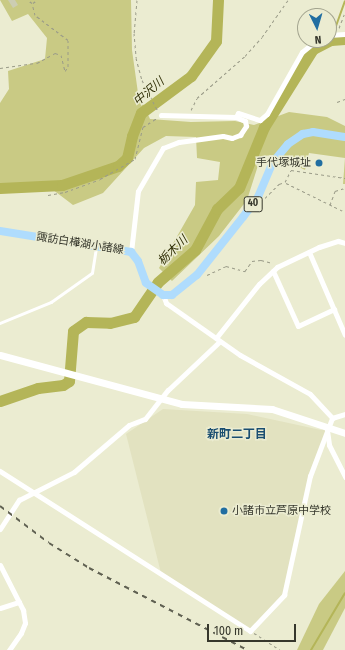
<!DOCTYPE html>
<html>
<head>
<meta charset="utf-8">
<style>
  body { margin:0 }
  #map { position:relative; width:345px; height:650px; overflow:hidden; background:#ebecd1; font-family:"Fira Sans Condensed","Noto Sans JP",sans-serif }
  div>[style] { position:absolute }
  .built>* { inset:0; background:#e2e2c0 }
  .green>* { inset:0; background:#c9ca84 }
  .stream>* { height:2px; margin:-1px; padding:0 1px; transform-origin:1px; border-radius:1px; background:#b4b558 }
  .river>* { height:11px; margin:-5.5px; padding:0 5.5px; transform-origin:5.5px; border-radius:5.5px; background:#b4b558 }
  .building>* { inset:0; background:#cccdb2 }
  .path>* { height:1px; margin-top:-0.5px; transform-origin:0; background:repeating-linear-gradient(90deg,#9a9b88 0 3px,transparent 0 6px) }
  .lane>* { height:2.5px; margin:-1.25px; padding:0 1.25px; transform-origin:1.25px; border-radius:1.25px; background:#fff }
  .street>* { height:5px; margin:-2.5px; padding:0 2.5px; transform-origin:2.5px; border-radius:2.5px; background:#fff }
  .secondary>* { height:7px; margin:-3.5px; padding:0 3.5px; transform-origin:3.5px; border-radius:3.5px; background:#fff }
  .primary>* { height:8px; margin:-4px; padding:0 4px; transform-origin:4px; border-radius:4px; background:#afdcfd }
  .rail>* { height:2px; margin-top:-1px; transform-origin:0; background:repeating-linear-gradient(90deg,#606152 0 5px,transparent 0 10px) }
  .dots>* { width:11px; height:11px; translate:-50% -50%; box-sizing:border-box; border:2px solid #ebecd1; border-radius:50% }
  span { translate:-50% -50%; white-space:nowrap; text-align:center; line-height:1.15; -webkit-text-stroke:3px #ebecd1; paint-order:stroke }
  .shield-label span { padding:1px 3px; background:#ebecd1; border:1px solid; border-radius:3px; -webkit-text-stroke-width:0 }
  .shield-label { font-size:10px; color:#36372c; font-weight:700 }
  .poi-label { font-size:11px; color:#36372c }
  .right { translate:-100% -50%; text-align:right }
  .left { translate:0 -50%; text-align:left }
  .street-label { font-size:11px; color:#36372c }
  .water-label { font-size:12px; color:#313007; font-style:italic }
  .neighbourhood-label { font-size:12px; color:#1a4e71; font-weight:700 }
  .north { position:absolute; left:297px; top:8px; width:40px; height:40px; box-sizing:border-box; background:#ebecd1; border:1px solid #a3a48f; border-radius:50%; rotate:175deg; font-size:11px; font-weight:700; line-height:16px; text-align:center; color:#36372c }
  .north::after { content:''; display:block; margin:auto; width:14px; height:18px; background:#216ea1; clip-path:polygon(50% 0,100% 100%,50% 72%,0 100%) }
  .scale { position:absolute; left:207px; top:624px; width:89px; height:18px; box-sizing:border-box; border:2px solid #36372c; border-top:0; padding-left:5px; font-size:12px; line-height:14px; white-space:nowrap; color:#36372c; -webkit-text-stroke:3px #ebecd1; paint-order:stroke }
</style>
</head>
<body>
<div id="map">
  <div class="built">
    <div style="clip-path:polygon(163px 409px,247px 414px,321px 430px,327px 427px,307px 491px,284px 595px,250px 631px,161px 573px,126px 434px)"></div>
  </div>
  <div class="green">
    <div style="clip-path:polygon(0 0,131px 0,132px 50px,138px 93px,150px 119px,191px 122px,235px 121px,254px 125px,289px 112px,327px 117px,345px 126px,345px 184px,343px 184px,345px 158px,309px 153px,305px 170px,275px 155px,261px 156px,247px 200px,219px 236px,172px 281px,159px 268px,195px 205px,196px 182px,218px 180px,220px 162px,197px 158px,196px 137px,166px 136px,144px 148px,103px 193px,73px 205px,44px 183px,0 184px,0 103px,9px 89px,8px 71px,45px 59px,47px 38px,28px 14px,12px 21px)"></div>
    <div style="clip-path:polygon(345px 571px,345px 608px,323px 650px,297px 650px,319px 604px)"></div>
  </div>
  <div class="stream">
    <div style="left:331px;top:40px;width:41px;rotate:-70.3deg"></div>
    <div style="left:311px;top:650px;width:66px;rotate:-59.2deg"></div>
  </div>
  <div class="river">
    <div style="left:0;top:188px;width:62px;rotate:-2.8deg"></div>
    <div style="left:62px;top:185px;width:59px;rotate:-18.7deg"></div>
    <div style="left:118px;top:166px;width:12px;rotate:-42deg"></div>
    <div style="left:127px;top:158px;width:23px;rotate:-77deg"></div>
    <div style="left:132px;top:136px;width:25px;rotate:-69deg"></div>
    <div style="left:141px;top:113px;width:62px;rotate:-36.5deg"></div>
    <div style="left:191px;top:76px;width:43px;rotate:-54.5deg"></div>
    <div style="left:216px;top:41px;width:41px;rotate:-87.2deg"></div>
    <div style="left:0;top:401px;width:40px;rotate:-18.9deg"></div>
    <div style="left:38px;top:388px;width:25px;rotate:-7deg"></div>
    <div style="left:63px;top:385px;width:7px;rotate:-34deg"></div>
    <div style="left:69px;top:381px;width:50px;rotate:-85.4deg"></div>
    <div style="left:73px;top:331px;width:16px;rotate:-35deg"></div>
    <div style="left:86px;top:322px;width:24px;rotate:2deg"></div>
    <div style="left:110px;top:323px;width:25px;rotate:-14deg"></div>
    <div style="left:134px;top:317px;width:42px;rotate:-55.6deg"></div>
    <div style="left:158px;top:282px;width:49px;rotate:-40.9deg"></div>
    <div style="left:195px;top:250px;width:47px;rotate:-61.8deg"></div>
    <div style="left:217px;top:209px;width:30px;rotate:-44deg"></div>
    <div style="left:239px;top:188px;width:66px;rotate:-67.7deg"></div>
    <div style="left:264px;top:127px;width:92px;rotate:-57.9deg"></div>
    <div style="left:313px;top:49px;width:20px;rotate:-27deg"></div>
    <div style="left:331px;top:40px;width:14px;rotate:-4deg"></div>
  </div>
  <div class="building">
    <div style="clip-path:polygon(8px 0,15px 0,18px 5px,13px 8px)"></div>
  </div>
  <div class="path">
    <div style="left:137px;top:0;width:33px;rotate:95deg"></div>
    <div style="left:134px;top:33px;width:25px;rotate:85deg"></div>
    <div style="left:136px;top:58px;width:23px;rotate:75deg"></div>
    <div style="left:142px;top:80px;width:34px;rotate:63deg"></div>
    <div style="left:33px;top:3px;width:5px;rotate:-37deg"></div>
    <div style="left:339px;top:28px;width:17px;rotate:-69deg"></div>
    <div style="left:0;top:68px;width:37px;rotate:-8deg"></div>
    <div style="left:37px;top:63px;width:21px;rotate:-29deg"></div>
    <div style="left:55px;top:53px;width:6px;rotate:18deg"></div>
    <div style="left:61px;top:55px;width:16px;rotate:76deg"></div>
    <div style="left:65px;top:71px;width:5px;rotate:-53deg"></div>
    <div style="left:68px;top:67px;width:27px;rotate:-90deg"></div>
    <div style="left:68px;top:40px;width:41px;rotate:-142.9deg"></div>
    <div style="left:35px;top:15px;width:12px;rotate:-104deg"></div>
    <div style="left:32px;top:3px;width:5px;rotate:-143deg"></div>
    <div style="left:337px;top:102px;width:9px;rotate:-21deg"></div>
    <div style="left:191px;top:110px;width:13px;rotate:-63deg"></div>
    <div style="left:197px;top:98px;width:64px;rotate:-41.2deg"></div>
    <div style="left:245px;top:56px;width:25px;rotate:-48deg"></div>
    <div style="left:262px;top:37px;width:45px;rotate:-54.9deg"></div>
    <div style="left:286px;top:183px;width:66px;rotate:26.2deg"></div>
    <div style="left:48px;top:195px;width:17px;rotate:-10deg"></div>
    <div style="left:65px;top:192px;width:37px;rotate:-20deg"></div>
    <div style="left:100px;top:179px;width:40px;rotate:-29.7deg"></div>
    <div style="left:135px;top:159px;width:33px;rotate:-76deg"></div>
    <div style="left:143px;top:127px;width:17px;rotate:-33deg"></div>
    <div style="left:265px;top:198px;width:20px;rotate:-45deg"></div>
    <div style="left:279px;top:184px;width:6px;rotate:-18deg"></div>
    <div style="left:285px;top:182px;width:13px;rotate:-63deg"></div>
    <div style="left:291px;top:170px;width:55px;rotate:8.4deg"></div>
    <div style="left:330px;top:205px;width:15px;rotate:-70deg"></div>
    <div style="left:335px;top:191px;width:10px;rotate:-17deg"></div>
    <div style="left:207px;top:275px;width:21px;rotate:-25deg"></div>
    <div style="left:226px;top:266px;width:20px;rotate:15deg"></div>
    <div style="left:245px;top:271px;width:12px;rotate:-55deg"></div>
    <div style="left:252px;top:261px;width:9px;rotate:-6deg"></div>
    <div style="left:261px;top:260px;width:12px;rotate:14deg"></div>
    <div style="left:254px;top:633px;width:31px;rotate:33deg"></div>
  </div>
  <div class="lane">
    <div style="left:0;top:323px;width:55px;rotate:-22.4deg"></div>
    <div style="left:51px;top:302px;width:50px;rotate:-35.3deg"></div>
    <div style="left:92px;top:273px;width:24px;rotate:-81deg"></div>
  </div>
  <div class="street">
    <div style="left:329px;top:35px;width:16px;rotate:-4deg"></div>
    <div style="left:236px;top:117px;width:4px;rotate:-63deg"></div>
    <div style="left:238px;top:113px;width:23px;rotate:18deg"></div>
    <div style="left:260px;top:120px;width:9px;rotate:-41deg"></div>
    <div style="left:267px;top:114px;width:71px;rotate:-60.6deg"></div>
    <div style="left:302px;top:52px;width:19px;rotate:-39deg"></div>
    <div style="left:131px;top:252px;width:61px;rotate:-83.5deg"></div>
    <div style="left:138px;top:191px;width:50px;rotate:-59.8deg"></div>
    <div style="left:163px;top:148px;width:17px;rotate:-21deg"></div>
    <div style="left:179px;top:142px;width:44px;rotate:-7.8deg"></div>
    <div style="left:223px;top:136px;width:9px;rotate:13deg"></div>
    <div style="left:232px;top:138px;width:9px;rotate:-21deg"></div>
    <div style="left:240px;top:135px;width:11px;rotate:-56deg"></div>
    <div style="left:246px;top:126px;width:5px;rotate:-101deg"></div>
    <div style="left:245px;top:121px;width:10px;rotate:-156deg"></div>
    <div style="left:236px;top:117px;width:75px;rotate:-178.5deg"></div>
    <div style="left:309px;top:252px;width:90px;rotate:66.6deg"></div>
    <div style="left:273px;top:271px;width:60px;rotate:65.6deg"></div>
    <div style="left:298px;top:326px;width:40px;rotate:-25deg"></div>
    <div style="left:163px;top:295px;width:9px;rotate:69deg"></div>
    <div style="left:166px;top:303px;width:90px;rotate:35.1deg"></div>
    <div style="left:240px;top:355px;width:80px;rotate:29.1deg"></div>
    <div style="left:310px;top:394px;width:33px;rotate:47deg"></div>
    <div style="left:216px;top:338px;width:69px;rotate:-51.5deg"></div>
    <div style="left:259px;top:284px;width:25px;rotate:-43deg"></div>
    <div style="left:277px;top:267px;width:47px;rotate:-25.5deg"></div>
    <div style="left:319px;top:247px;width:20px;rotate:-18deg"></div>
    <div style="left:338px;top:241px;width:7px;rotate:16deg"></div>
    <div style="left:327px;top:430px;width:15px;rotate:82deg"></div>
    <div style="left:329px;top:445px;width:36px;rotate:63deg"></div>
    <div style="left:0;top:471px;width:297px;rotate:32.6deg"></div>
    <div style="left:250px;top:631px;width:50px;rotate:-46.6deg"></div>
    <div style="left:284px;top:595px;width:122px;rotate:-77.7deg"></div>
    <div style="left:310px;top:476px;width:62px;rotate:-69.2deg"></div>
    <div style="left:332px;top:418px;width:14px;rotate:-17deg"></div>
    <div style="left:0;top:529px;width:35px;rotate:-57deg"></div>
    <div style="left:19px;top:500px;width:62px;rotate:-27deg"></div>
    <div style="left:74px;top:472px;width:72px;rotate:-40.5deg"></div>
    <div style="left:129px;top:425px;width:17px;rotate:-21deg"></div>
    <div style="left:145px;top:419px;width:37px;rotate:-52deg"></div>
    <div style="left:168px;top:390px;width:71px;rotate:-43.3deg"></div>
    <div style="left:0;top:565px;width:51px;rotate:62.9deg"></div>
    <div style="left:23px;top:610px;width:13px;rotate:81deg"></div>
    <div style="left:25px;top:623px;width:11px;rotate:112deg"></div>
    <div style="left:21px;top:633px;width:21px;rotate:125deg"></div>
    <div style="left:0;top:608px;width:20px;rotate:-18deg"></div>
  </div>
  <div class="secondary">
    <div style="left:0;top:355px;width:188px;rotate:15.1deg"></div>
    <div style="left:182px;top:404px;width:90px;rotate:3.2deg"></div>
    <div style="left:272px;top:409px;width:77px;rotate:18.2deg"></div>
  </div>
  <div class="primary">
    <div style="left:0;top:231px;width:133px;rotate:9.1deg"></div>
    <div style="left:131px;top:252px;width:11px;rotate:52deg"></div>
    <div style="left:138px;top:261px;width:23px;rotate:70deg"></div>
    <div style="left:146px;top:283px;width:21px;rotate:35deg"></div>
    <div style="left:163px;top:295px;width:9px"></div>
    <div style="left:172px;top:295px;width:32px;rotate:-39deg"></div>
    <div style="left:197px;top:275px;width:74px;rotate:-51.6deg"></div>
    <div style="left:243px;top:217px;width:25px;rotate:-53deg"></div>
    <div style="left:258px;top:197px;width:38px;rotate:-67deg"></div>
    <div style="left:273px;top:162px;width:23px;rotate:-50deg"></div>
    <div style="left:288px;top:144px;width:18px;rotate:-34deg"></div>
    <div style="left:303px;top:134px;width:10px;rotate:-11deg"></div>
    <div style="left:313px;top:132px;width:32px;rotate:9deg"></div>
  </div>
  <div class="rail">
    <div style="left:0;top:506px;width:61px;rotate:37.1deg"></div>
    <div style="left:49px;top:543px;width:47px;rotate:32deg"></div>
    <div style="left:89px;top:568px;width:178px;rotate:27.4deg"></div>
  </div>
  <div class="dots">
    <div style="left:319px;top:163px;background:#216ea1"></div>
    <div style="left:224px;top:511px;background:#216ea1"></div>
  </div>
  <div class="shield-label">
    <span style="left:253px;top:204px">40</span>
  </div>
  <div class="poi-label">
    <span class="right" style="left:311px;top:163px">手代塚城址</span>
    <span class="left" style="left:232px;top:511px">小諸市立芦原中学校</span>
  </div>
  <div class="street-label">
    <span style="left:80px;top:244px;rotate:9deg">諏訪白樺湖小諸線</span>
  </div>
  <div class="water-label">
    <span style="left:149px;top:92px;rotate:-40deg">中沢川</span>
    <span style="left:173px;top:251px;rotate:-44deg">栃木川</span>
  </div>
  <div class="neighbourhood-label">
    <span style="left:237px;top:435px">新町二丁目</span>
  </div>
  <div class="north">N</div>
  <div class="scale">100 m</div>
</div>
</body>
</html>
